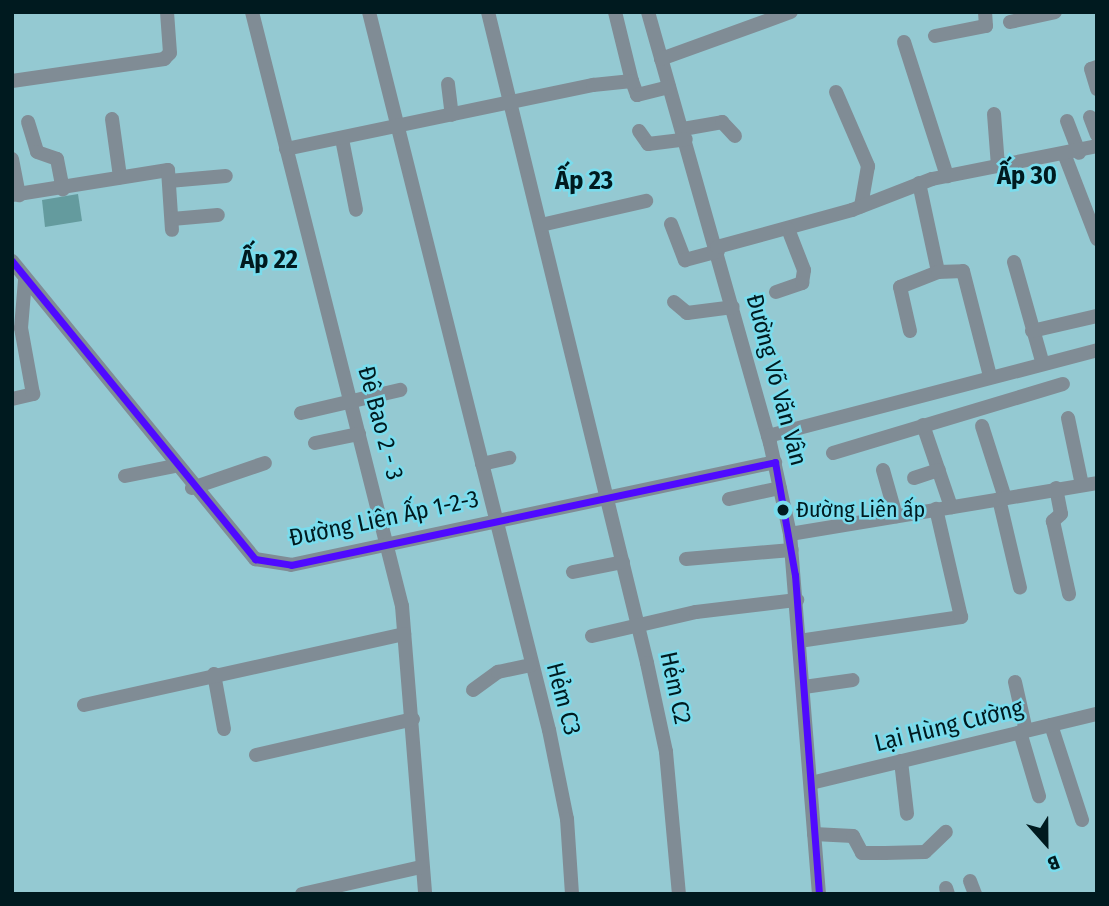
<!DOCTYPE html>
<html>
<head>
<meta charset="utf-8">
<style>
  body { margin:0 }
  #map { position:relative; width:1109px; height:906px; overflow:hidden; background:#94c9d2; font-family:"Fira Sans Condensed",sans-serif }
  div>[style] { position:absolute }
  .building>* { inset:0; background:#649b9e }
  .minor>* { height:14px; margin:-7px; padding:0 7px; transform-origin:7px; border-radius:7px; background:#808c95 }
  .bus-1>* { height:7px; margin:-3.5px; padding:0 3.5px; transform-origin:3.5px; border-radius:3.5px; background:#4f0aff }
  .dots>* { width:19px; height:19px; translate:-50% -50%; box-sizing:border-box; border:4px solid #79dced; border-radius:50% }
  span { translate:-50% -50%; white-space:nowrap; text-align:center; line-height:1.15; -webkit-text-stroke:5px #79dced; paint-order:stroke }
  .bus-label { font-size:22px; color:#001a1f }
  .left { translate:0 -50%; text-align:left }
  .street-label { font-size:24px; color:#001a1f }
  .neighbourhood-label { font-size:26px; color:#001a1f; font-weight:700 }
  .frame { position:absolute; inset:0; border:14px solid #001a1f; pointer-events:none }
  .north { position:absolute; left:1011px; top:808px; width:70px; height:70px; -webkit-text-stroke:5px #79dced; paint-order:stroke; rotate:159deg; font-size:19px; font-weight:700; line-height:28px; text-align:center; color:#001a1f }
  .north::after { content:''; display:block; margin:auto; width:24px; height:32px; background:#001a1f; clip-path:polygon(50% 0,100% 100%,50% 72%,0 100%) }
</style>
</head>
<body>
<div id="map">
  <div class="building">
    <div style="clip-path:polygon(78px 194px,82px 221px,45px 227px,42px 200px)"></div>
  </div>
  <div class="minor">
    <div style="left:252px;top:12px;width:613px;rotate:75.83deg"></div>
    <div style="left:402px;top:606px;width:289px;rotate:85.4deg"></div>
    <div style="left:369px;top:12px;width:740px;rotate:75.93deg"></div>
    <div style="left:549px;top:730px;width:91px;rotate:78.6deg"></div>
    <div style="left:567px;top:819px;width:75px;rotate:86.2deg"></div>
    <div style="left:488px;top:12px;width:670px;rotate:76.27deg"></div>
    <div style="left:647px;top:663px;width:91px;rotate:77.9deg"></div>
    <div style="left:666px;top:752px;width:143px;rotate:84.8deg"></div>
    <div style="left:615px;top:12px;width:71px;rotate:76.2deg"></div>
    <div style="left:648px;top:12px;width:448px;rotate:74.2deg"></div>
    <div style="left:770px;top:443px;width:93px;rotate:77.6deg"></div>
    <div style="left:790px;top:534px;width:361px;rotate:85.4deg"></div>
    <div style="left:1010px;top:22px;width:46px;rotate:-12.5deg"></div>
    <div style="left:935px;top:36px;width:52px;rotate:-11.1deg"></div>
    <div style="left:986px;top:26px;width:14px;rotate:-94deg"></div>
    <div style="left:904px;top:42px;width:141px;rotate:72.2deg"></div>
    <div style="left:661px;top:59px;width:138px;rotate:-19.9deg"></div>
    <div style="left:1097px;top:67px;width:6px;rotate:162deg"></div>
    <div style="left:1091px;top:69px;width:21px;rotate:73deg"></div>
    <div style="left:12px;top:81px;width:154px;rotate:-8.2deg"></div>
    <div style="left:164px;top:59px;width:8px;rotate:-45deg"></div>
    <div style="left:170px;top:53px;width:41px;rotate:-94.2deg"></div>
    <div style="left:448px;top:84px;width:31px;rotate:83deg"></div>
    <div style="left:836px;top:92px;width:81px;rotate:66.6deg"></div>
    <div style="left:868px;top:166px;width:41px;rotate:99.9deg"></div>
    <div style="left:994px;top:114px;width:52px;rotate:85.6deg"></div>
    <div style="left:1090px;top:117px;width:19px;rotate:69deg"></div>
    <div style="left:112px;top:119px;width:59px;rotate:82.1deg"></div>
    <div style="left:1067px;top:121px;width:34px;rotate:69deg"></div>
    <div style="left:28px;top:122px;width:31px;rotate:73deg"></div>
    <div style="left:37px;top:152px;width:21px;rotate:19deg"></div>
    <div style="left:57px;top:159px;width:31px;rotate:79deg"></div>
    <div style="left:683px;top:129px;width:40px;rotate:-10deg"></div>
    <div style="left:722px;top:122px;width:19px;rotate:47deg"></div>
    <div style="left:639px;top:131px;width:16px;rotate:55deg"></div>
    <div style="left:648px;top:144px;width:38px;rotate:-7deg"></div>
    <div style="left:342px;top:139px;width:72px;rotate:78.8deg"></div>
    <div style="left:286px;top:149px;width:314px;rotate:-11.8deg"></div>
    <div style="left:593px;top:85px;width:39px;rotate:-6deg"></div>
    <div style="left:632px;top:81px;width:15px;rotate:70deg"></div>
    <div style="left:637px;top:95px;width:33px;rotate:-14deg"></div>
    <div style="left:1065px;top:156px;width:89px;rotate:68.9deg"></div>
    <div style="left:12px;top:159px;width:37px;rotate:79deg"></div>
    <div style="left:169px;top:181px;width:57px;rotate:-5deg"></div>
    <div style="left:919px;top:183px;width:91px;rotate:77.9deg"></div>
    <div style="left:12px;top:195px;width:158px;rotate:-9.1deg"></div>
    <div style="left:168px;top:170px;width:60px;rotate:86.2deg"></div>
    <div style="left:172px;top:219px;width:46px;rotate:-5deg"></div>
    <div style="left:671px;top:224px;width:39px;rotate:69deg"></div>
    <div style="left:685px;top:260px;width:34px;rotate:-15deg"></div>
    <div style="left:541px;top:225px;width:108px;rotate:-12.9deg"></div>
    <div style="left:717px;top:247px;width:140px;rotate:-15.3deg"></div>
    <div style="left:852px;top:210px;width:86px;rotate:-21.2deg"></div>
    <div style="left:932px;top:179px;width:168px;rotate:-11.3deg"></div>
    <div style="left:12px;top:261px;width:385px;rotate:50.8deg"></div>
    <div style="left:255px;top:559px;width:36px;rotate:9deg"></div>
    <div style="left:291px;top:565px;width:495px;rotate:-12deg"></div>
    <div style="left:1014px;top:262px;width:103px;rotate:74.2deg"></div>
    <div style="left:776px;top:292px;width:28px;rotate:-19deg"></div>
    <div style="left:802px;top:283px;width:13px;rotate:-81deg"></div>
    <div style="left:804px;top:270px;width:44px;rotate:-111.3deg"></div>
    <div style="left:674px;top:302px;width:17px;rotate:40deg"></div>
    <div style="left:687px;top:313px;width:46px;rotate:-7.4deg"></div>
    <div style="left:910px;top:331px;width:45px;rotate:-102.8deg"></div>
    <div style="left:900px;top:287px;width:41px;rotate:-21.5deg"></div>
    <div style="left:938px;top:272px;width:25px;rotate:-2deg"></div>
    <div style="left:963px;top:271px;width:108px;rotate:75.6deg"></div>
    <div style="left:1032px;top:331px;width:67px;rotate:-13deg"></div>
    <div style="left:12px;top:399px;width:22px;rotate:-13deg"></div>
    <div style="left:33px;top:394px;width:67px;rotate:-100.3deg"></div>
    <div style="left:21px;top:328px;width:48px;rotate:-85.2deg"></div>
    <div style="left:301px;top:413px;width:102px;rotate:-13.1deg"></div>
    <div style="left:1068px;top:418px;width:68px;rotate:78.2deg"></div>
    <div style="left:923px;top:425px;width:87px;rotate:71.1deg"></div>
    <div style="left:982px;top:426px;width:76px;rotate:72.3deg"></div>
    <div style="left:768px;top:436px;width:340px;rotate:-14.6deg"></div>
    <div style="left:315px;top:443px;width:45px;rotate:-11.6deg"></div>
    <div style="left:833px;top:453px;width:240px;rotate:-16.7deg"></div>
    <div style="left:482px;top:464px;width:28px;rotate:-13deg"></div>
    <div style="left:883px;top:470px;width:48px;rotate:74.2deg"></div>
    <div style="left:125px;top:476px;width:50px;rotate:-11.5deg"></div>
    <div style="left:914px;top:478px;width:26px;rotate:-18deg"></div>
    <div style="left:192px;top:488px;width:77px;rotate:-18.9deg"></div>
    <div style="left:1056px;top:488px;width:26px;rotate:79deg"></div>
    <div style="left:1061px;top:514px;width:11px;rotate:139deg"></div>
    <div style="left:1053px;top:521px;width:75px;rotate:77.6deg"></div>
    <div style="left:729px;top:499px;width:52px;rotate:-12.2deg"></div>
    <div style="left:999px;top:499px;width:91px;rotate:76.7deg"></div>
    <div style="left:790px;top:534px;width:311px;rotate:-9.4deg"></div>
    <div style="left:686px;top:559px;width:106px;rotate:-4.9deg"></div>
    <div style="left:573px;top:572px;width:51px;rotate:-11.3deg"></div>
    <div style="left:592px;top:636px;width:107px;rotate:-13deg"></div>
    <div style="left:696px;top:612px;width:102px;rotate:-6.8deg"></div>
    <div style="left:799px;top:641px;width:164px;rotate:-8.4deg"></div>
    <div style="left:961px;top:617px;width:111px;rotate:-103deg"></div>
    <div style="left:214px;top:674px;width:56px;rotate:79.7deg"></div>
    <div style="left:1015px;top:682px;width:50px;rotate:77.3deg"></div>
    <div style="left:804px;top:687px;width:49px;rotate:-8.1deg"></div>
    <div style="left:473px;top:690px;width:31px;rotate:-36deg"></div>
    <div style="left:498px;top:672px;width:33px;rotate:-12deg"></div>
    <div style="left:84px;top:705px;width:328px;rotate:-12.5deg"></div>
    <div style="left:1051px;top:725px;width:100px;rotate:71.9deg"></div>
    <div style="left:1020px;top:732px;width:67px;rotate:73.5deg"></div>
    <div style="left:256px;top:755px;width:161px;rotate:-12.9deg"></div>
    <div style="left:901px;top:761px;width:53px;rotate:83.5deg"></div>
    <div style="left:811px;top:783px;width:294px;rotate:-13.6deg"></div>
    <div style="left:814px;top:834px;width:39px;rotate:3deg"></div>
    <div style="left:853px;top:836px;width:19px;rotate:62deg"></div>
    <div style="left:862px;top:853px;width:23px"></div>
    <div style="left:885px;top:853px;width:40px;rotate:-1.4deg"></div>
    <div style="left:925px;top:852px;width:29px;rotate:-44deg"></div>
    <div style="left:970px;top:881px;width:14px;rotate:69deg"></div>
    <div style="left:946px;top:888px;width:6px;rotate:72deg"></div>
    <div style="left:302px;top:894px;width:122px;rotate:-12.8deg"></div>
  </div>
  <div class="bus-1">
    <div style="left:12px;top:261px;width:385px;rotate:50.8deg"></div>
    <div style="left:255px;top:559px;width:36px;rotate:9deg"></div>
    <div style="left:291px;top:565px;width:495px;rotate:-12deg"></div>
    <div style="left:775px;top:462px;width:115px;rotate:80deg"></div>
    <div style="left:795px;top:575px;width:320px;rotate:85.7deg"></div>
  </div>
  <div class="dots">
    <div style="left:783px;top:510px;background:#001a1f"></div>
  </div>
  <div class="bus-label">
    <span class="left" style="left:796px;top:510px">Đường Liên ấp</span>
  </div>
  <div class="street-label">
    <span style="left:776px;top:380px;rotate:75deg">Đường Võ Văn Vân</span>
    <span style="left:380px;top:423px;rotate:75deg">Đê Bao 2 - 3</span>
    <span style="left:384px;top:519px;rotate:-12deg">Đường Liên Ấp 1-2-3</span>
    <span style="left:675px;top:688px;rotate:78deg">Hẻm C2</span>
    <span style="left:563px;top:699px;rotate:75deg">Hẻm C3</span>
    <span style="left:949px;top:726px;rotate:-14deg">Lại Hùng Cường</span>
  </div>
  <div class="neighbourhood-label">
    <span style="left:1027px;top:176px">Ấp 30</span>
    <span style="left:584px;top:181px">Ấp 23</span>
    <span style="left:269px;top:260px">Ấp 22</span>
  </div>
  <div class="frame"></div>
  <div class="north">B</div>
</div>
</body>
</html>
